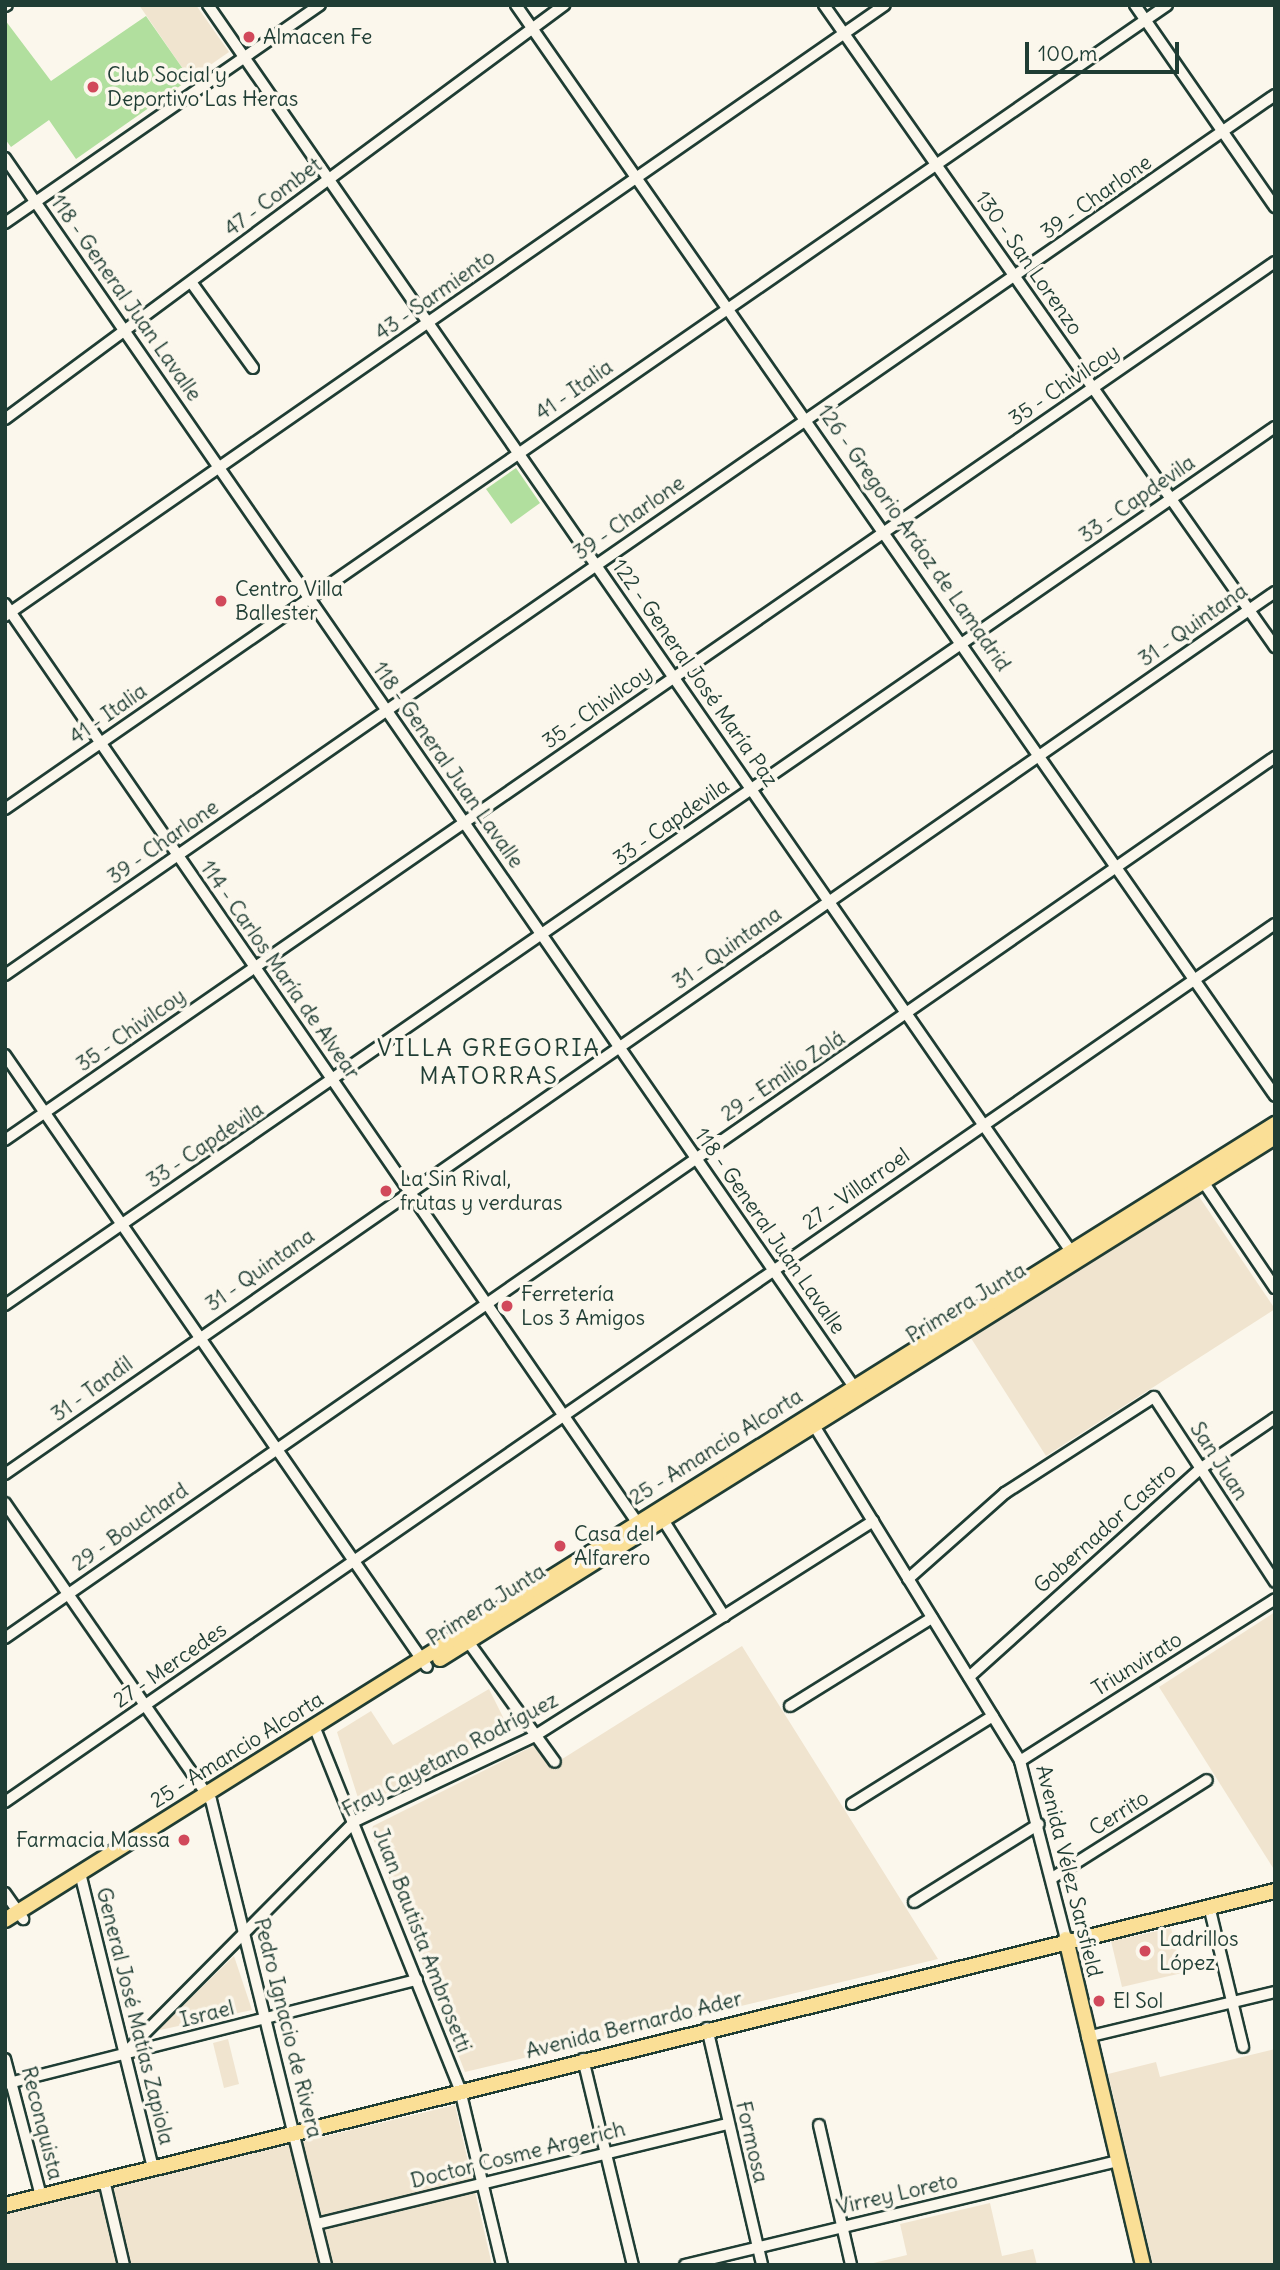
<!DOCTYPE html>
<html>
<head>
<meta charset="utf-8">
<style>
  body { margin:0 }
  #map { position:relative; width:1280px; height:2270px; overflow:hidden; background:#fbf7ec; font-family:Delius,sans-serif }
  div>[style] { position:absolute }
  .built>* { inset:0; background:#f0e4cf }
  .green>* { inset:0; background:#b1df9e }
  .roads { filter:drop-shadow(2px 0 #1f3d34) drop-shadow(-2px 0 #1f3d34) drop-shadow(0 2px #1f3d34) drop-shadow(0 -2px #1f3d34) }
  .minor>* { height:10px; margin:-5px; padding:0 5px; transform-origin:5px; border-radius:5px; background:#fbf7ec }
  .major>* { height:14px; margin:-7px; padding:0 7px; transform-origin:7px; border-radius:7px; background:#fadf96 }
  .dots>* { width:19px; height:19px; translate:-50% -50%; box-sizing:border-box; border:4px solid #fbf7ec; border-radius:50% }
  span { translate:-50% -50%; white-space:nowrap; text-align:center; line-height:1.15; -webkit-text-stroke:7px #fbf7ec; paint-order:stroke }
  .poi-label { font-size:21px; color:#1f3d34 }
  .left { translate:0 -50%; text-align:left }
  .right { translate:-100% -50%; text-align:right }
  .street-label { font-size:21px; color:#1f3d34 }
  .quarter-label { font-size:24px; color:#1f3d34; letter-spacing:2px }
  .frame { position:absolute; inset:0; border:7px solid #1f3d34; pointer-events:none }
  .scale { position:absolute; left:1025px; top:42px; width:154px; height:32px; box-sizing:border-box; border:4px solid #1f3d34; border-top:0; padding-left:9px; font-size:21px; line-height:24px; white-space:nowrap; color:#1f3d34; -webkit-text-stroke:5px #fbf7ec; paint-order:stroke }
</style>
</head>
<body>
<div id="map">
  <div class="built">
    <div style="clip-path:polygon(139px 5px,196px 5px,229px 52px,190px 79px)"></div>
    <div style="clip-path:polygon(1196px 1192px,1275px 1309px,1046px 1456px,969px 1335px)"></div>
    <div style="clip-path:polygon(1275px 1612px,1275px 1871px,1159px 1687px)"></div>
    <div style="clip-path:polygon(742px 1646px,938px 1959px,465px 2072px,371px 1833px,373px 1826px,537px 1744px,551px 1766px)"></div>
    <div style="clip-path:polygon(489px 1689px,510px 1731px,365px 1804px,359px 1801px,337px 1732px,371px 1711px,393px 1745px)"></div>
    <div style="clip-path:polygon(1171px 1928px,1182px 1973px,1122px 1987px,1111px 1941px)"></div>
    <div style="clip-path:polygon(234px 1956px,252px 2010px,160px 2030px,159px 2029px)"></div>
    <div style="clip-path:polygon(228px 2039px,239px 2084px,224px 2088px,213px 2043px)"></div>
    <div style="clip-path:polygon(1275px 2049px,1275px 2265px,1153px 2265px,1108px 2074px,1156px 2062px,1160px 2077px)"></div>
    <div style="clip-path:polygon(455px 2105px,492px 2265px,5px 2265px,5px 2213px)"></div>
    <div style="clip-path:polygon(990px 2203px,1002px 2256px,1033px 2249px,1037px 2265px,865px 2265px,907px 2255px,900px 2224px)"></div>
  </div>
  <div class="green">
    <div style="clip-path:polygon(146px 16px,190px 79px,76px 159px,49px 120px,11px 147px,5px 139px,5px 20px,51px 81px)"></div>
    <div style="clip-path:polygon(516px 468px,540px 503px,511px 524px,486px 489px)"></div>
  </div>
  <div class="roads">
    <div class="minor">
      <div style="left:208px;top:5px;width:1523px;rotate:55.3deg"></div>
      <div style="left:516px;top:5px;width:1329px;rotate:55.17deg"></div>
      <div style="left:824px;top:5px;width:785px;rotate:54.91deg"></div>
      <div style="left:1135px;top:5px;width:246px;rotate:55.3deg"></div>
      <div style="left:5px;top:6px;width:2px;rotate:-27deg"></div>
      <div style="left:5px;top:158px;width:1499px;rotate:55.36deg"></div>
      <div style="left:5px;top:223px;width:383px;rotate:-34.7deg"></div>
      <div style="left:191px;top:282px;width:106px;rotate:54.2deg"></div>
      <div style="left:5px;top:419px;width:696px;rotate:-36.52deg"></div>
      <div style="left:5px;top:604px;width:1122px;rotate:55.46deg"></div>
      <div style="left:5px;top:616px;width:1071px;rotate:-34.77deg"></div>
      <div style="left:5px;top:809px;width:1413px;rotate:-34.68deg"></div>
      <div style="left:5px;top:975px;width:1545px;rotate:-34.72deg"></div>
      <div style="left:5px;top:1055px;width:743px;rotate:55.41deg"></div>
      <div style="left:5px;top:1140px;width:1544px;rotate:-34.66deg"></div>
      <div style="left:1200px;top:1177px;width:134px;rotate:56deg"></div>
      <div style="left:5px;top:1305px;width:1544px;rotate:-34.66deg"></div>
      <div style="left:810px;top:1419px;width:401px;rotate:58.4deg"></div>
      <div style="left:1020px;top:1761px;width:184px;rotate:75.5deg"></div>
      <div style="left:5px;top:1474px;width:1546px;rotate:-34.78deg"></div>
      <div style="left:5px;top:1503px;width:361px;rotate:55.3deg"></div>
      <div style="left:211px;top:1800px;width:479px;rotate:76.1deg"></div>
      <div style="left:660px;top:1515px;width:120px;rotate:57.6deg"></div>
      <div style="left:908px;top:1579px;width:130px;rotate:-41.6deg"></div>
      <div style="left:1005px;top:1493px;width:177px;rotate:-32.8deg"></div>
      <div style="left:1154px;top:1397px;width:221px;rotate:56.8deg"></div>
      <div style="left:464px;top:1636px;width:155px;rotate:54.2deg"></div>
      <div style="left:5px;top:1638px;width:1546px;rotate:-34.75deg"></div>
      <div style="left:969px;top:1677px;width:311px;rotate:-42deg"></div>
      <div style="left:1200px;top:1469px;width:91px;rotate:-34.2deg"></div>
      <div style="left:790px;top:1706px;width:167px;rotate:-31.8deg"></div>
      <div style="left:314px;top:1726px;width:392px;rotate:68.1deg"></div>
      <div style="left:460px;top:2090px;width:180px;rotate:76.5deg"></div>
      <div style="left:1020px;top:1761px;width:302px;rotate:-32.4deg"></div>
      <div style="left:5px;top:1802px;width:1544px;rotate:-34.66deg"></div>
      <div style="left:852px;top:1804px;width:166px;rotate:-32deg"></div>
      <div style="left:80px;top:1873px;width:303px;rotate:76.1deg"></div>
      <div style="left:1052px;top:1878px;width:183px;rotate:-32.3deg"></div>
      <div style="left:5px;top:1893px;width:32px;rotate:55deg"></div>
      <div style="left:914px;top:1902px;width:147px;rotate:-32deg"></div>
      <div style="left:1209px;top:1906px;width:145px;rotate:76.4deg"></div>
      <div style="left:707px;top:2028px;width:243px;rotate:76.9deg"></div>
      <div style="left:1087px;top:2037px;width:193px;rotate:-13.5deg"></div>
      <div style="left:124px;top:2054px;width:328px;rotate:-45.2deg"></div>
      <div style="left:355px;top:1821px;width:197px;rotate:-25.3deg"></div>
      <div style="left:533px;top:1737px;width:403px;rotate:-32.4deg"></div>
      <div style="left:5px;top:2059px;width:142px;rotate:75.3deg"></div>
      <div style="left:583px;top:2059px;width:212px;rotate:76.4deg"></div>
      <div style="left:5px;top:2084px;width:425px;rotate:-14.2deg"></div>
      <div style="left:819px;top:2125px;width:144px;rotate:77.1deg"></div>
      <div style="left:104px;top:2180px;width:87px;rotate:76.8deg"></div>
      <div style="left:317px;top:2224px;width:423px;rotate:-13.7deg"></div>
      <div style="left:685px;top:2265px;width:445px;rotate:-13.5deg"></div>
    </div>
    <div class="major">
      <div style="left:440px;top:1659px;width:985px;rotate:-32.01deg"></div>
      <div style="left:5px;top:1920px;width:1499px;rotate:-32.08deg"></div>
      <div style="left:1066px;top:1939px;width:335px;rotate:76.7deg"></div>
      <div style="left:5px;top:2205px;width:1308px;rotate:-13.89deg"></div>
    </div>
  </div>
  <div class="dots">
    <div style="left:249px;top:37px;background:#d1495b"></div>
    <div style="left:93px;top:87px;background:#d1495b"></div>
    <div style="left:221px;top:601px;background:#d1495b"></div>
    <div style="left:386px;top:1191px;background:#d1495b"></div>
    <div style="left:507px;top:1306px;background:#d1495b"></div>
    <div style="left:560px;top:1546px;background:#d1495b"></div>
    <div style="left:184px;top:1840px;background:#d1495b"></div>
    <div style="left:1145px;top:1951px;background:#d1495b"></div>
    <div style="left:1099px;top:2001px;background:#d1495b"></div>
  </div>
  <div class="poi-label">
    <span class="left" style="left:263px;top:37px">Almacen Fe</span>
    <span class="left" style="left:107px;top:87px">Club Social y<br>Deportivo Las Heras</span>
    <span class="left" style="left:235px;top:601px">Centro Villa<br>Ballester</span>
    <span class="left" style="left:400px;top:1191px">La Sin Rival,<br>frutas y verduras</span>
    <span class="left" style="left:521px;top:1306px">Ferretería<br>Los 3 Amigos</span>
    <span class="left" style="left:574px;top:1546px">Casa del<br>Alfarero</span>
    <span class="right" style="left:170px;top:1840px">Farmacia Massa</span>
    <span class="left" style="left:1159px;top:1951px">Ladrillos<br>López</span>
    <span class="left" style="left:1113px;top:2001px">El Sol</span>
  </div>
  <div class="street-label">
    <span style="left:273px;top:197px;rotate:-37deg">47 - Combet</span>
    <span style="left:1096px;top:197px;rotate:-35deg">39 - Charlone</span>
    <span style="left:1029px;top:263px;rotate:55deg">130 - San Lorenzo</span>
    <span style="left:435px;top:295px;rotate:-35deg">43 - Sarmiento</span>
    <span style="left:126px;top:298px;rotate:55deg">118 - General Juan Lavalle</span>
    <span style="left:1064px;top:385px;rotate:-34deg">35 - Chivilcoy</span>
    <span style="left:574px;top:390px;rotate:-35deg">41 - Italia</span>
    <span style="left:1137px;top:499px;rotate:-35deg">33 - Capdevila</span>
    <span style="left:629px;top:518px;rotate:-35deg">39 - Charlone</span>
    <span style="left:914px;top:538px;rotate:55deg">126 - Gregorio Aráoz de Lamadrid</span>
    <span style="left:1193px;top:625px;rotate:-35deg">31 - Quintana</span>
    <span style="left:695px;top:673px;rotate:55deg">122 - General José María Paz</span>
    <span style="left:597px;top:707px;rotate:-35deg">35 - Chivilcoy</span>
    <span style="left:108px;top:714px;rotate:-35deg">41 - Italia</span>
    <span style="left:448px;top:765px;rotate:55deg">118 - General Juan Lavalle</span>
    <span style="left:671px;top:822px;rotate:-35deg">33 - Capdevila</span>
    <span style="left:163px;top:842px;rotate:-35deg">39 - Charlone</span>
    <span style="left:727px;top:948px;rotate:-35deg">31 - Quintana</span>
    <span style="left:280px;top:970px;rotate:55deg">114 - Carlos María de Alvear</span>
    <span style="left:131px;top:1030px;rotate:-35deg">35 - Chivilcoy</span>
    <span style="left:783px;top:1076px;rotate:-34deg">29 - Emilio Zolá</span>
    <span style="left:205px;top:1145px;rotate:-34deg">33 - Capdevila</span>
    <span style="left:856px;top:1189px;rotate:-35deg">27 - Villarroel</span>
    <span style="left:770px;top:1231px;rotate:55deg">118 - General Juan Lavalle</span>
    <span style="left:260px;top:1270px;rotate:-35deg">31 - Quintana</span>
    <span style="left:966px;top:1303px;rotate:-31deg">Primera Junta</span>
    <span style="left:92px;top:1389px;rotate:-36deg">31 - Tandil</span>
    <span style="left:716px;top:1447px;rotate:-32deg">25 - Amancio Alcorta</span>
    <span style="left:1219px;top:1461px;rotate:57deg">San Juan</span>
    <span style="left:130px;top:1527px;rotate:-35deg">29 - Bouchard</span>
    <span style="left:1105px;top:1528px;rotate:-42deg">Gobernador Castro</span>
    <span style="left:486px;top:1605px;rotate:-32deg">Primera Junta</span>
    <span style="left:1137px;top:1664px;rotate:-32deg">Triunvirato</span>
    <span style="left:170px;top:1665px;rotate:-35deg">27 - Mercedes</span>
    <span style="left:237px;top:1750px;rotate:-32deg">25 - Amancio Alcorta</span>
    <span style="left:450px;top:1755px;rotate:-28deg">Fray Cayetano Rodríguez</span>
    <span style="left:1119px;top:1813px;rotate:-32deg">Cerrito</span>
    <span style="left:1069px;top:1871px;rotate:76deg">Avenida Vélez Sarsfield</span>
    <span style="left:422px;top:1940px;rotate:69deg">Juan Bautista Ambrosetti</span>
    <span style="left:207px;top:2014px;rotate:-14deg">Israel</span>
    <span style="left:135px;top:2016px;rotate:76deg">General José Matías Zapiola</span>
    <span style="left:634px;top:2025px;rotate:-14deg">Avenida Bernardo Ader</span>
    <span style="left:288px;top:2028px;rotate:76deg">Pedro Ignacio de Rivera</span>
    <span style="left:42px;top:2123px;rotate:76deg">Reconquista</span>
    <span style="left:752px;top:2142px;rotate:77deg">Formosa</span>
    <span style="left:518px;top:2155px;rotate:-14deg">Doctor Cosme Argerich</span>
    <span style="left:897px;top:2194px;rotate:-13deg">Virrey Loreto</span>
  </div>
  <div class="quarter-label">
    <span style="left:489px;top:1062px">VILLA GREGORIA<br>MATORRAS</span>
  </div>
  <div class="frame"></div>
  <div class="scale">100 m</div>
</div>
</body>
</html>
